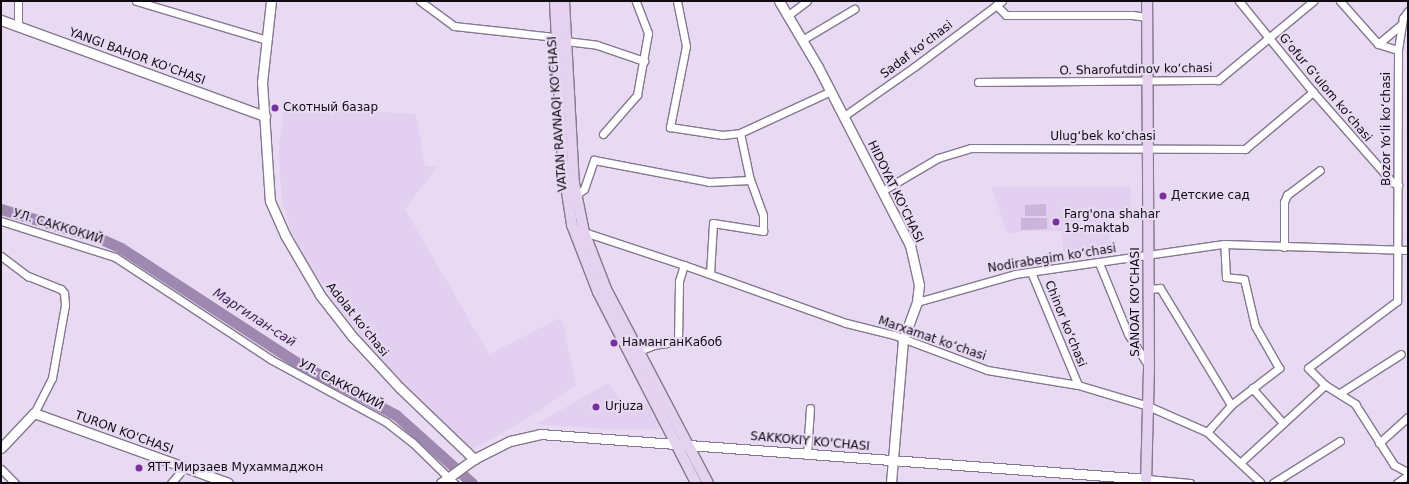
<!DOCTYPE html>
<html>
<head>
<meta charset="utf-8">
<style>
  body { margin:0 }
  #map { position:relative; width:1409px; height:484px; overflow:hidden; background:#e8daf3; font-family:"DejaVu Sans",sans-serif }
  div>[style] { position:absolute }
  .built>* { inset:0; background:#e3d0f0 }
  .green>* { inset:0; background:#cbb5da }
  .river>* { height:11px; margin:-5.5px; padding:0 5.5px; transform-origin:5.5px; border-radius:5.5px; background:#9f88b0 }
  .roads { filter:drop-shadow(1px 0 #85778e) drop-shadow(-1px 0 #85778e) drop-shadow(0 1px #85778e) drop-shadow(0 -1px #85778e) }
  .minor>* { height:7px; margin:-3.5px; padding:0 3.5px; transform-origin:3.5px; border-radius:3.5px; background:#fff }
  .tertiary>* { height:9px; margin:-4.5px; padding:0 4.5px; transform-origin:4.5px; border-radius:4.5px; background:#fff }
  .secondary>* { height:10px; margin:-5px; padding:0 5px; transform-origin:5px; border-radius:5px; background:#e4d2ef }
  .dots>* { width:11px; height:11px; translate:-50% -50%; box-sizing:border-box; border:2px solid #e8daf3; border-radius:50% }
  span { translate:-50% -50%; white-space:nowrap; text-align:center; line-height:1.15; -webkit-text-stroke:4px #e8daf3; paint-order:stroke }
  .street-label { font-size:12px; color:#0f0a12 }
  .poi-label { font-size:12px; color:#0f0a12 }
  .left { translate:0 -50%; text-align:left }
  .water-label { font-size:13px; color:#432356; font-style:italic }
  .frame { position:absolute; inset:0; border:2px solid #0f0a12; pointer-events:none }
</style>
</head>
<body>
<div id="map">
  <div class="built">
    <div style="clip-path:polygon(345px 110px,416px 114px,425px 166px,437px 167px,405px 209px,489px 354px,560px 318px,563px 324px,576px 385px,535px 414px,479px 446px,470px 449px,386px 368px,345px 316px,310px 267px,291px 232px,282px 200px,279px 164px,279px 144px,284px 112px)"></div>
    <div style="clip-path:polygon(991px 186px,1131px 187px,1131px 213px,1109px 213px,1110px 249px,1064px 253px,1061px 231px,1025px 231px,1007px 234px)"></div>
    <div style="clip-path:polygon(608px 383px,631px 412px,649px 402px,666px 429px,604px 429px,536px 424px)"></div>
  </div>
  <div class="green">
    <div style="clip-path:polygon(1046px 204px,1046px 216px,1025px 216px,1025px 205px)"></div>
    <div style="clip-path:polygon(1021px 218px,1047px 218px,1047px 229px,1021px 230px)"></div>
  </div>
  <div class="river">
    <div style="left:1px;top:209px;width:104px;rotate:16.7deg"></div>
    <div style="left:101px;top:239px;width:22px;rotate:24deg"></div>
    <div style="left:121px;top:248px;width:209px;rotate:33.1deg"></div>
    <div style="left:296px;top:362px;width:113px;rotate:27.9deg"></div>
    <div style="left:396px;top:415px;width:102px;rotate:41.8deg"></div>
  </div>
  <div class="roads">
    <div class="minor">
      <div style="left:18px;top:1px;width:25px;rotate:90deg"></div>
      <div style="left:136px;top:1px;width:137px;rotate:16.6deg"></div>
      <div style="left:420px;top:1px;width:42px;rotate:36.3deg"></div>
      <div style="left:454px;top:26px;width:103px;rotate:6.2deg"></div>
      <div style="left:677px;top:1px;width:46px;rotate:78.7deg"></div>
      <div style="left:686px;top:46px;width:83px;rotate:101.2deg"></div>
      <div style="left:670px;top:127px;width:53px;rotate:8.7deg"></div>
      <div style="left:722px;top:135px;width:18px;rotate:-6deg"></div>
      <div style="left:740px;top:133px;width:100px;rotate:-24.8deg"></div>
      <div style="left:1239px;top:1px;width:117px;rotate:50.9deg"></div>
      <div style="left:1313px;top:92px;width:120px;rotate:48.7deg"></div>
      <div style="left:1392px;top:182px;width:7px;rotate:27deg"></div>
      <div style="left:1340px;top:1px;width:57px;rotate:48.5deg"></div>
      <div style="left:1378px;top:44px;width:21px;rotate:17deg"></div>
      <div style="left:996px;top:5px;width:14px;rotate:45deg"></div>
      <div style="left:1006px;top:15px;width:126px"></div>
      <div style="left:1132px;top:15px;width:15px;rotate:8deg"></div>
      <div style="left:1408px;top:11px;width:9px;rotate:126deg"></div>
      <div style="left:1403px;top:18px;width:32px;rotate:99deg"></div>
      <div style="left:1398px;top:50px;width:251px;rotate:90.2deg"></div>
      <div style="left:1397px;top:301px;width:111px;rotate:143deg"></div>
      <div style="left:1308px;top:368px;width:24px;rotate:45deg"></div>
      <div style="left:1325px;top:385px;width:36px;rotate:32deg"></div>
      <div style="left:1355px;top:404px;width:72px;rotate:57.4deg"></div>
      <div style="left:1394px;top:465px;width:16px;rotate:27deg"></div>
      <div style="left:787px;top:16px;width:25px;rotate:-37deg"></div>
      <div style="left:802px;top:40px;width:61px;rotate:-30.8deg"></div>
      <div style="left:566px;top:41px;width:31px;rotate:7deg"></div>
      <div style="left:597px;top:45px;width:50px;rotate:18.8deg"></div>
      <div style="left:1378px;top:44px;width:30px;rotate:-40deg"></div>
      <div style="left:978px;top:82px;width:240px;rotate:-0.5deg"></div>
      <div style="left:1218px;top:80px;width:124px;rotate:-39.7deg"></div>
      <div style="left:844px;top:116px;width:85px;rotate:-35deg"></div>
      <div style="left:914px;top:67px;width:110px;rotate:-36.9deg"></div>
      <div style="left:603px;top:134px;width:52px;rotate:-48.9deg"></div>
      <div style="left:637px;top:95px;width:63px;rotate:-79.9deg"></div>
      <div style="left:648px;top:33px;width:34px;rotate:-111deg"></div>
      <div style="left:882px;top:191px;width:65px;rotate:-30.5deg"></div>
      <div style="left:938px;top:158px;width:34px;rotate:-17deg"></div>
      <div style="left:971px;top:148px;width:274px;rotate:0.2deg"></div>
      <div style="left:1245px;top:149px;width:89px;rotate:-40deg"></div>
      <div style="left:576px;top:195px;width:10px;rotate:-37deg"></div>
      <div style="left:584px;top:189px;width:31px;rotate:-71deg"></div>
      <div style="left:594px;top:160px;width:117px;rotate:10.8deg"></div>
      <div style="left:709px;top:182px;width:41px;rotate:-2.8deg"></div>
      <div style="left:1px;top:221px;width:120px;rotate:17.5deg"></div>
      <div style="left:115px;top:257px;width:186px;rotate:33.3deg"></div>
      <div style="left:270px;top:359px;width:132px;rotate:28.5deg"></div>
      <div style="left:386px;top:422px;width:33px;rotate:38deg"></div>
      <div style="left:412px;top:442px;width:59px;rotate:44.3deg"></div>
      <div style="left:584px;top:232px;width:105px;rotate:18.3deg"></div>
      <div style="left:684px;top:265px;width:172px;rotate:19.7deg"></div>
      <div style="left:846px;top:323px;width:49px;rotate:14deg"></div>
      <div style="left:894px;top:335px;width:99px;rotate:20.6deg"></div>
      <div style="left:987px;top:370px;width:92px;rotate:9.4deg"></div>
      <div style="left:1078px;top:385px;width:73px;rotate:16.7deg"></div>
      <div style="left:1148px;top:406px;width:64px;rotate:23.8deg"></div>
      <div style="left:1207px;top:432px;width:73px;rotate:43.3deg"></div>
      <div style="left:1284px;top:247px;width:45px;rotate:-90deg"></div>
      <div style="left:1284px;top:202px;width:8px;rotate:-67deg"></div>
      <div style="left:1287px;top:195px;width:41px;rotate:-37.1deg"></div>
      <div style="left:1px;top:256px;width:34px;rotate:37deg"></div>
      <div style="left:28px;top:276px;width:35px;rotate:22deg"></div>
      <div style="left:61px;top:289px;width:5px;rotate:53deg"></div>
      <div style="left:64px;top:293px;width:12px;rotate:85deg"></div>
      <div style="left:65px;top:305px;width:74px;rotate:100.1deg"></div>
      <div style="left:52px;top:378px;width:39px;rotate:117deg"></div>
      <div style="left:1099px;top:263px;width:77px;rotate:67.8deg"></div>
      <div style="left:1128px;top:334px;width:37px;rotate:57deg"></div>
      <div style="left:1031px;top:272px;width:122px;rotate:67.4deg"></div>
      <div style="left:710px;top:274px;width:51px;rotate:-86.6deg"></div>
      <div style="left:713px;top:223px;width:51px;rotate:9.1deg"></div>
      <div style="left:763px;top:231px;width:16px;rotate:-90deg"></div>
      <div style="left:763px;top:215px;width:37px;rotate:-110deg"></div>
      <div style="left:750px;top:180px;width:48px;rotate:-102deg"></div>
      <div style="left:1149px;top:289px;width:11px;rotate:-5deg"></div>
      <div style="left:1160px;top:288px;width:137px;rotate:58.7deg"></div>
      <div style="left:917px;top:302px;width:102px;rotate:-15.9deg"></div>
      <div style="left:1015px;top:274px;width:211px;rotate:-8.2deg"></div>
      <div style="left:1224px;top:244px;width:184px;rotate:1.9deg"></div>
      <div style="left:639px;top:351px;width:16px;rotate:-22deg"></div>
      <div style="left:654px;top:345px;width:24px;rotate:-9deg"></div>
      <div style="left:678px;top:341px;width:60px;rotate:-89deg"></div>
      <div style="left:679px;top:281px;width:17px;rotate:-73deg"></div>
      <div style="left:1252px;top:388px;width:47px;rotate:48.5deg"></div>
      <div style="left:1340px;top:393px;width:72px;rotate:-32.6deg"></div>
      <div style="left:1207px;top:432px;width:36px;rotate:-48deg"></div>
      <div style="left:1231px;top:405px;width:61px;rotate:-37.6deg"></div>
      <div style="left:1279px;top:368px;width:48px;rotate:-119.7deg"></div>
      <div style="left:1255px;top:326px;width:48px;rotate:-103.2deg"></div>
      <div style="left:1244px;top:279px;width:18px;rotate:-174deg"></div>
      <div style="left:1226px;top:277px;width:33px;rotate:-93deg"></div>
      <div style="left:1379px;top:443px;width:39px;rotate:-42deg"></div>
      <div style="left:807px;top:454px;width:46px;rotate:-86.3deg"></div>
      <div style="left:1241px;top:462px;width:114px;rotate:-42.5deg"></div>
      <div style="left:1px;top:469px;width:20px;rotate:45deg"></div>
      <div style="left:1147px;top:479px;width:43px;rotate:5.3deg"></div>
      <div style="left:171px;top:483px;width:20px;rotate:-49deg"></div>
      <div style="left:1273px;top:483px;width:79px;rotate:-32.1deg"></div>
      <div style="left:1397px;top:483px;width:14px;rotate:-36deg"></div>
    </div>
    <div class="tertiary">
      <div style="left:271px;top:1px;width:81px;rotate:96.3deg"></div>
      <div style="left:262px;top:82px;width:119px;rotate:86.2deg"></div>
      <div style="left:270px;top:201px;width:37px;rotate:66deg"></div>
      <div style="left:285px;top:235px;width:69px;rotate:59.7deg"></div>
      <div style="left:320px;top:295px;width:52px;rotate:52deg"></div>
      <div style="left:352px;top:336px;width:71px;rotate:47.3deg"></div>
      <div style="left:400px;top:388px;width:103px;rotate:43.8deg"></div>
      <div style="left:779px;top:1px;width:77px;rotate:59.4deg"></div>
      <div style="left:818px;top:67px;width:200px;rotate:62.7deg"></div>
      <div style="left:910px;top:245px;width:41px;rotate:77.3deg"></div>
      <div style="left:919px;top:285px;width:17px;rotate:97deg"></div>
      <div style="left:917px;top:302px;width:40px;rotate:110.2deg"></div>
      <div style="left:903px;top:340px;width:144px;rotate:94.8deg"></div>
      <div style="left:1px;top:20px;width:281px;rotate:20deg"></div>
      <div style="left:1px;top:448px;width:48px;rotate:-46.7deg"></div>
      <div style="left:34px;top:413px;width:206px;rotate:19.8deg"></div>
      <div style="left:441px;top:483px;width:41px;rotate:-36deg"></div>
      <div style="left:474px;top:459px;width:40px;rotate:-26.6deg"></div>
      <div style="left:510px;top:441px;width:31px;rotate:-13deg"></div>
      <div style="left:540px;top:434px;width:609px;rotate:4.24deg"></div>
    </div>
    <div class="secondary">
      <div style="left:555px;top:1px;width:165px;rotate:87.2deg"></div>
      <div style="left:563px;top:166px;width:60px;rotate:81.3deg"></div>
      <div style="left:572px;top:225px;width:72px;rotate:68.8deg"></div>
      <div style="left:598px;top:292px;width:215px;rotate:62.8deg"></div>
      <div style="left:564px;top:1px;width:182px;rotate:86.9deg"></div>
      <div style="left:574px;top:183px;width:50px;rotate:78.5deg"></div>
      <div style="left:584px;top:232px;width:61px;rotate:68.9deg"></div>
      <div style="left:606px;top:289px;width:219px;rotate:62.3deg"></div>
      <div style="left:1146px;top:483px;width:117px;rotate:-88.5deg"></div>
      <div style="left:1149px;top:366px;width:365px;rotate:-90.3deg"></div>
    </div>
  </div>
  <div class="dots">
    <div style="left:275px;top:108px;background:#7a2fa1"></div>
    <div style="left:1163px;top:196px;background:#7a2fa1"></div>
    <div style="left:1056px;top:222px;background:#7a2fa1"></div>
    <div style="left:614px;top:343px;background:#7a2fa1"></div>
    <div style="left:596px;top:407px;background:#7a2fa1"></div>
    <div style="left:139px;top:468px;background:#7a2fa1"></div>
  </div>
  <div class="street-label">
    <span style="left:917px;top:50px;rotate:-37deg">Sadaf koʻchasi</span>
    <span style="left:137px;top:57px;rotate:20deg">YANGI BAHOR KO'CHASI</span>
    <span style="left:1136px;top:70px;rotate:-1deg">O. Sharofutdinov koʻchasi</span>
    <span style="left:1325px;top:88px;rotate:50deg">Gʻofur Gʻulom koʻchasi</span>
    <span style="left:558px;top:114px;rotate:-94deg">VATAN RAVNAQI KO'CHASI</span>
    <span style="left:1387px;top:129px;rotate:-90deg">Bozor Yoʻli koʻchasi</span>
    <span style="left:1103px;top:137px">Ulugʻbek koʻchasi</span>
    <span style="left:895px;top:192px;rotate:64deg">HIDOYAT KO'CHASI</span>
    <span style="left:58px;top:227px;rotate:17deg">УЛ. САККОКИЙ</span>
    <span style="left:1052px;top:259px;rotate:-9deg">Nodirabegim koʻchasi</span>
    <span style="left:1136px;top:302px;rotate:-90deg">SANOAT KO'CHASI</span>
    <span style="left:357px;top:320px;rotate:51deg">Adolat koʻchasi</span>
    <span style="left:1065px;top:324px;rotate:68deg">Chinor koʻchasi</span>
    <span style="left:932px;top:339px;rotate:19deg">Marxamat koʻchasi</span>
    <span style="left:341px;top:385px;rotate:28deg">УЛ. САККОКИЙ</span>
    <span style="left:124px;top:433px;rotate:20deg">TURON KO'CHASI</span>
    <span style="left:810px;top:442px;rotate:5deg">SAKKOKIY KO'CHASI</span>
  </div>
  <div class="poi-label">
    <span class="left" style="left:283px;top:108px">Скотный базар</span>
    <span class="left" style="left:1171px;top:196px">Детские сад</span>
    <span class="left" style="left:1064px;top:222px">Farg'ona shahar<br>19-maktab</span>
    <span class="left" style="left:622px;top:343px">НаманганКабоб</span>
    <span class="left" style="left:605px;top:407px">Urjuza</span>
    <span class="left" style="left:147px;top:468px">ЯТТ Мирзаев Мухаммаджон</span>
  </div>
  <div class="water-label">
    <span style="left:254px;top:318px;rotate:33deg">Маргилан-сай</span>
  </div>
  <div class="frame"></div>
</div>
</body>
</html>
